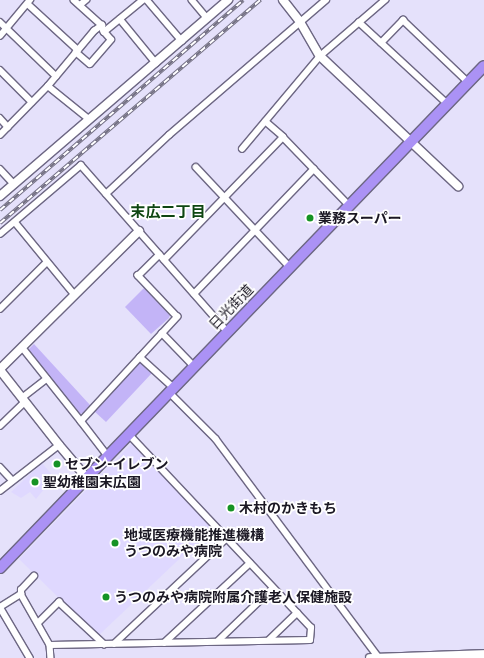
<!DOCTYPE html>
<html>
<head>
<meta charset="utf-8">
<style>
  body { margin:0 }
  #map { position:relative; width:484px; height:658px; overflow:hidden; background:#e5e1fb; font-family:Quicksand,"Noto Sans JP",sans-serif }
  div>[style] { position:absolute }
  .built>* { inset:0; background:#dfd8ff }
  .green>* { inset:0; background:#c3b4f7 }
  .roads { filter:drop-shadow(1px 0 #6d6783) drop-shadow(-1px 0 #6d6783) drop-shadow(0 1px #6d6783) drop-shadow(0 -1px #6d6783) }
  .street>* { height:5.5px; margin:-2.75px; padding:0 2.75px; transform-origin:2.75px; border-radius:2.75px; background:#fff }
  .secondary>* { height:8px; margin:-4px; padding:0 4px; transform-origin:4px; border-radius:4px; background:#fff }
  .highway>* { height:10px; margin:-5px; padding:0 5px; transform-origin:5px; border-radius:5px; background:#ab92f5 }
  .rail>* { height:3.5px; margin-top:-1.75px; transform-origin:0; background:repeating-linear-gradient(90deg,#fff 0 6px,#747183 0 12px); box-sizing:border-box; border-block:1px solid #747183 }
  .dots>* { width:11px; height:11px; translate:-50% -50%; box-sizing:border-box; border:2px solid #fff; border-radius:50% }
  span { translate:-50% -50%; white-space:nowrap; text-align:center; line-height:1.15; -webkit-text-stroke:3.5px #fff; paint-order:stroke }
  .poi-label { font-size:14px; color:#1a1723; font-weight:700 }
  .left { translate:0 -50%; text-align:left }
  .street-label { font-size:14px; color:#1a1723 }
  .neighbourhood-label { font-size:15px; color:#0f4712; font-weight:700 }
</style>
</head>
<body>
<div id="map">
  <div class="built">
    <div style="clip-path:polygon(132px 443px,134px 443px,212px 528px,98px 636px,19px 559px)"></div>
    <div style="clip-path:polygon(42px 463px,54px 477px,36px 499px,30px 492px,21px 498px,11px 492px)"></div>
  </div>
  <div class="green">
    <div style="clip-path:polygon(144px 288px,170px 315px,169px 318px,151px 334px,125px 307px)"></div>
    <div style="clip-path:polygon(34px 344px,90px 405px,83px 413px,80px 414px,28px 350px)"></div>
    <div style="clip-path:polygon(138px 360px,152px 373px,106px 422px,94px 411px)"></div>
  </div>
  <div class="roads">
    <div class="street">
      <div style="left:74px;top:0;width:38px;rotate:42deg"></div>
      <div style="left:147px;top:0;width:54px;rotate:49.5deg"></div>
      <div style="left:192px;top:0;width:23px;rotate:50deg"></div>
      <div style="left:28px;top:4px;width:68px;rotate:42.6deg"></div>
      <div style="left:80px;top:5px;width:8px;rotate:-40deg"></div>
      <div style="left:120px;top:19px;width:57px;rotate:50.7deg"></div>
      <div style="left:0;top:22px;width:78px;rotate:44deg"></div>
      <div style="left:359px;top:22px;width:121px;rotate:42.7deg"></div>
      <div style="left:0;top:36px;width:47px;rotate:-50.2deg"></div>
      <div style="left:381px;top:43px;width:32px;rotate:-46deg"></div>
      <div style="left:403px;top:20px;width:90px;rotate:43.6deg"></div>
      <div style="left:76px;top:52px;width:18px;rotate:41deg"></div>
      <div style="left:90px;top:64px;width:32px;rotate:-49deg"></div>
      <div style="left:111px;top:40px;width:11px;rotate:-131deg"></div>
      <div style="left:0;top:70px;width:45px;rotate:45deg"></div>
      <div style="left:48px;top:86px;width:53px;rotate:38.8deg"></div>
      <div style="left:0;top:118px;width:12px;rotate:48deg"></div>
      <div style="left:0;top:135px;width:69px;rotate:-45.6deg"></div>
      <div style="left:48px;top:86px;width:72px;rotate:-50.1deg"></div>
      <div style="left:94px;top:31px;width:10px;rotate:-37deg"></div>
      <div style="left:102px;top:25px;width:7px;rotate:74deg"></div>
      <div style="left:104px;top:32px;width:50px;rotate:-39.4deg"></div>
      <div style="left:283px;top:137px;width:95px;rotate:45.9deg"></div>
      <div style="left:242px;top:149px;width:121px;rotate:-50deg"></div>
      <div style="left:320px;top:56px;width:86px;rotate:-40.7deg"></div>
      <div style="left:196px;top:167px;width:137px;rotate:46.8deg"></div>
      <div style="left:0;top:169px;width:21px;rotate:47deg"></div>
      <div style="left:106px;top:194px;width:86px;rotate:-43.1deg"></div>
      <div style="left:169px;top:135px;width:207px;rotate:-40.7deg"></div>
      <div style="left:15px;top:222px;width:94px;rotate:50.6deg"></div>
      <div style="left:0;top:234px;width:106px;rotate:-40.4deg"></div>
      <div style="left:81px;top:165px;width:221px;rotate:48.7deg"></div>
      <div style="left:164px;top:260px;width:171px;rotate:-45.9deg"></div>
      <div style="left:283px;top:137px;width:23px;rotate:-139deg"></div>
      <div style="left:194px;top:294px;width:173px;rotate:-46.2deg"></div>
      <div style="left:0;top:309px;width:66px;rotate:-45deg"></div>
      <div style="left:162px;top:333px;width:46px;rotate:45.9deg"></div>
      <div style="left:22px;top:347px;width:95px;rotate:51.4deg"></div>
      <div style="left:81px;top:421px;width:142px;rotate:-47.3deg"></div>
      <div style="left:177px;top:317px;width:57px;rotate:-133.6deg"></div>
      <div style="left:138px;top:276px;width:30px;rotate:-45deg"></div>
      <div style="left:140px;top:357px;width:46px;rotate:42.4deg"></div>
      <div style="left:169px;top:392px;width:66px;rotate:45deg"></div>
      <div style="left:216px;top:439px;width:273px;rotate:53.3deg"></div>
      <div style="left:22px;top:398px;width:31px;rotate:-38deg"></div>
      <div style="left:81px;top:421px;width:44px;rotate:52.4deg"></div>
      <div style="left:0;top:426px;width:35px;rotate:-44deg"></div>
      <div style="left:0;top:467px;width:18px;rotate:47deg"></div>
      <div style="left:0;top:491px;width:75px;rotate:-37.9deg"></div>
      <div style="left:21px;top:594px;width:4px;rotate:-90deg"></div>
      <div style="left:21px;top:590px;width:19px;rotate:-47deg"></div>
      <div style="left:0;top:607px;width:25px;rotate:-32deg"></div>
      <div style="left:21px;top:594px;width:59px;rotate:60.4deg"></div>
      <div style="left:50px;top:645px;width:260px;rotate:-1.1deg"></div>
      <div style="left:310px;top:640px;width:12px;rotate:-85deg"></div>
      <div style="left:311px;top:628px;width:265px;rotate:-133.3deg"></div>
      <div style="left:0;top:607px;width:59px;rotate:59.5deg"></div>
      <div style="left:38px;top:623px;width:30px;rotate:-45deg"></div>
      <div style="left:59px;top:602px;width:62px;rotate:43deg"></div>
      <div style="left:269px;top:640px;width:39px;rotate:-44deg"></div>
      <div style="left:218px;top:641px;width:76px;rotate:-43.9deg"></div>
      <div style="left:164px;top:643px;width:117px;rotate:-42.9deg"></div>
      <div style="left:114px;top:644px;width:155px;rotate:-43.2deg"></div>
      <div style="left:50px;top:645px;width:13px;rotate:86deg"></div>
    </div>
    <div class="secondary">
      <div style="left:283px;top:0;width:28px;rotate:52deg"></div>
      <div style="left:300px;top:22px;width:39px;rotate:60deg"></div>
      <div style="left:320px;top:56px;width:190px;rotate:43.3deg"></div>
      <div style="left:0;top:196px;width:301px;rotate:-40.7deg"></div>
      <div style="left:0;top:369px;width:196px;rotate:-44.8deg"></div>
      <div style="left:0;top:370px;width:95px;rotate:51.8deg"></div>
      <div style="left:59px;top:445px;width:43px;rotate:49.7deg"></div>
      <div style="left:370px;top:658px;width:114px;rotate:-2deg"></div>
    </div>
    <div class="highway">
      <div style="left:0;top:568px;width:697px;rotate:-46.05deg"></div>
    </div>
  </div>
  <div class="rail">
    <div style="left:0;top:210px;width:321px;rotate:-40.8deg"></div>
    <div style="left:0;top:223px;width:343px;rotate:-40.6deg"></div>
  </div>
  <div class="dots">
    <div style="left:310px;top:218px;background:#169324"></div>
    <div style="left:57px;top:464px;background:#169324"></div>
    <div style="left:35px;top:482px;background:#169324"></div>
    <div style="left:231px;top:508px;background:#169324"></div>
    <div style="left:115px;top:543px;background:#169324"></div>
    <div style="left:106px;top:597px;background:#169324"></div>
  </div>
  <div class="poi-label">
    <span class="left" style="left:318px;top:218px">業務スーパー</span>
    <span class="left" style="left:65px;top:464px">セブン-イレブン</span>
    <span class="left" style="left:43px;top:482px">聖幼稚園末広園</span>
    <span class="left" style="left:239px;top:508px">木村のかきもち</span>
    <span class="left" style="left:124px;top:543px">地域医療機能推進機構<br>うつのみや病院</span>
    <span class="left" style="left:114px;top:597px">うつのみや病院附属介護老人保健施設</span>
  </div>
  <div class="street-label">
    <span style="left:231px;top:307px;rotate:-46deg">日光街道</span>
  </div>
  <div class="neighbourhood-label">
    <span style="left:168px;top:212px">末広二丁目</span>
  </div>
</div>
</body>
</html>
